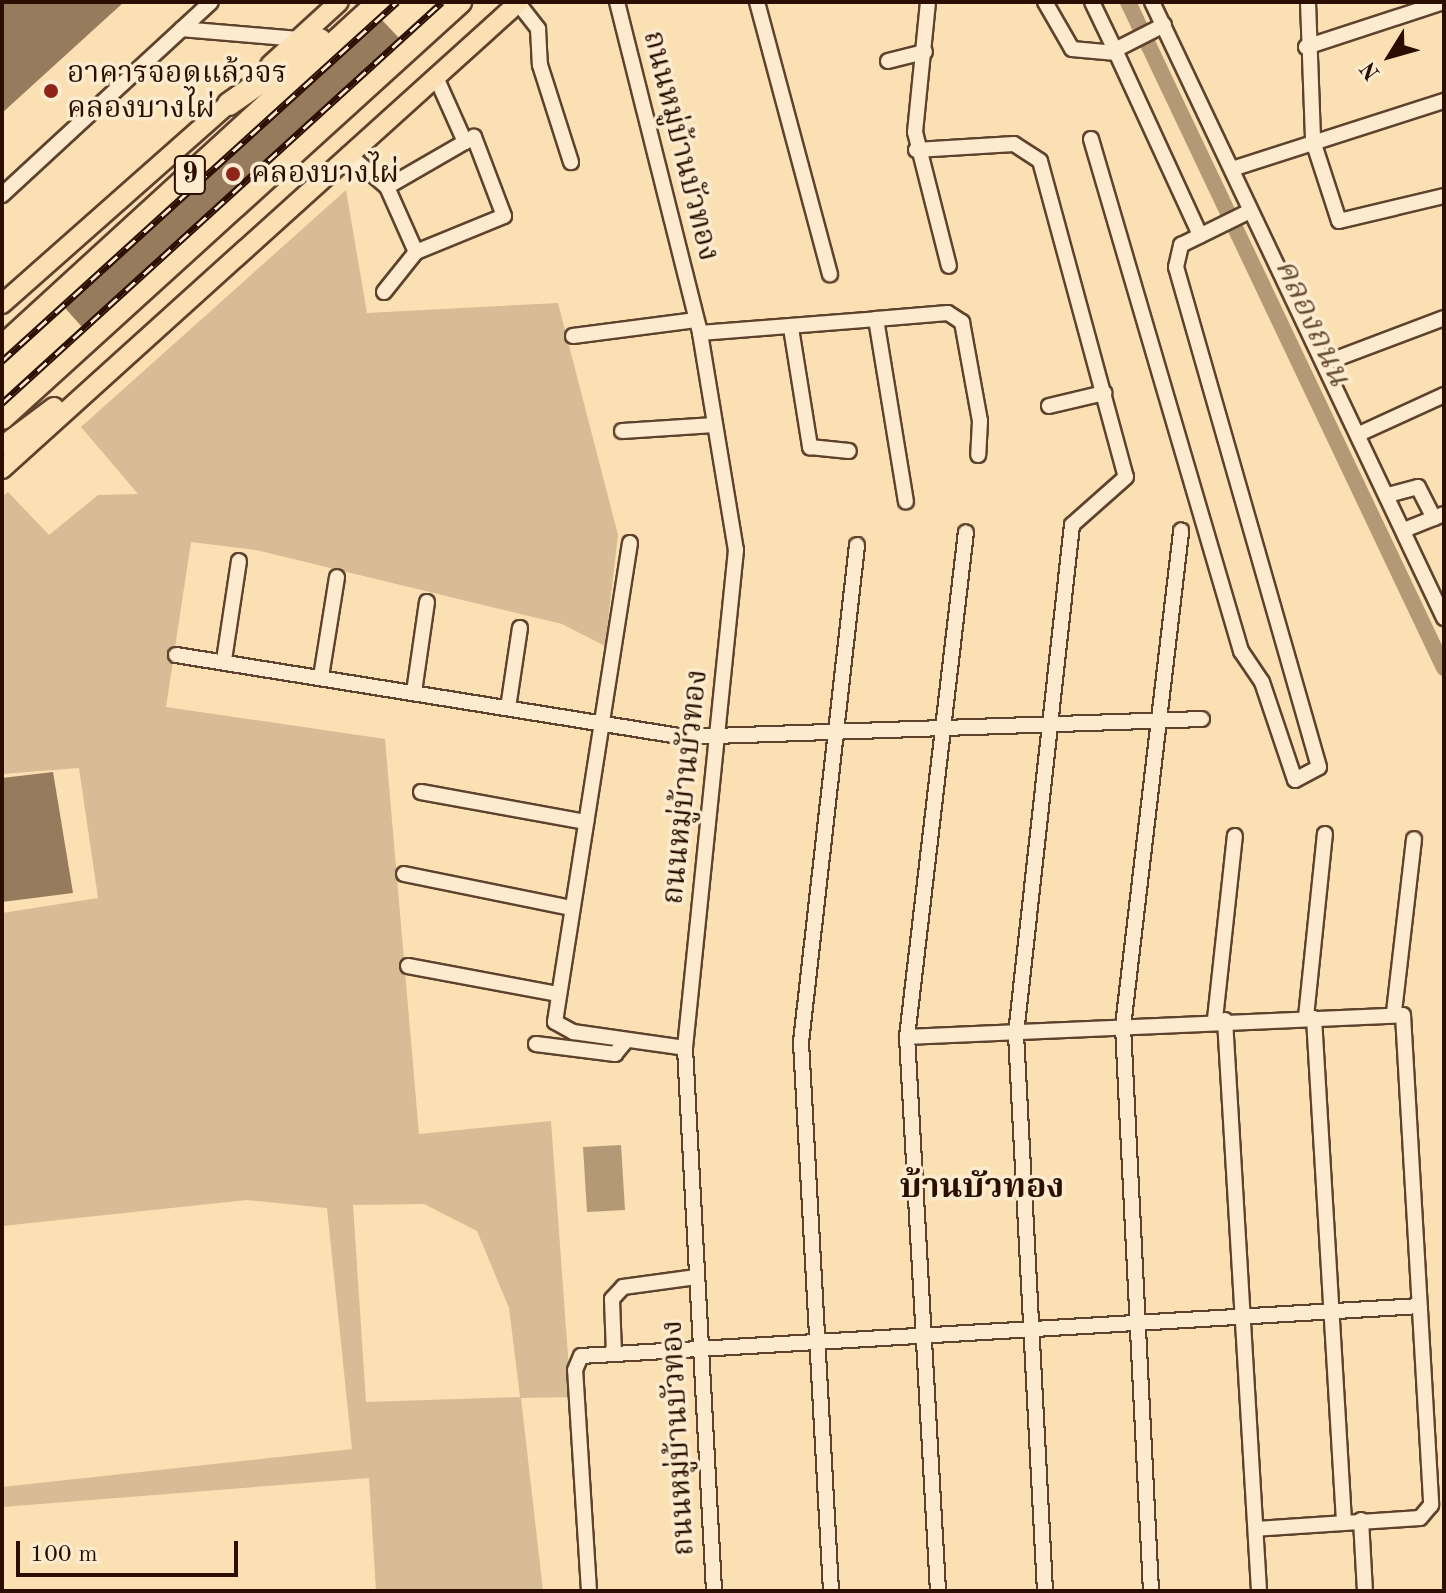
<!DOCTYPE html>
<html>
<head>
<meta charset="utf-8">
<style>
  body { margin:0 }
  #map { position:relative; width:1446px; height:1593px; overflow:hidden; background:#fae0b3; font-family:"Old Standard TT","Noto Serif Thai",serif }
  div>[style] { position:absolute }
  .green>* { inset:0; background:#d7bc95 }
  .water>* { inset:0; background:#b49976 }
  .canal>* { height:16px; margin:-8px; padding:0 8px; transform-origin:8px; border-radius:8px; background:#b49976 }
  .building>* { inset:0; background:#977b5d }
  .roads { filter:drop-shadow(2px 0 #5f422d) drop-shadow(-2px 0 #5f422d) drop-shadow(0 2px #5f422d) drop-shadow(0 -2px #5f422d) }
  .minor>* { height:14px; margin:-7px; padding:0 7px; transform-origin:7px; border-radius:7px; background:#fcebce }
  .major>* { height:18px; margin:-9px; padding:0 9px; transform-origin:9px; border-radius:9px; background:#fae0b3 }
  .highway>* { height:22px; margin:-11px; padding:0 11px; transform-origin:11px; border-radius:11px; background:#fae0b3 }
  .rail>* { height:7px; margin-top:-3.5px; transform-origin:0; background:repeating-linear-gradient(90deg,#fcebce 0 12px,#2b0e00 0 24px); box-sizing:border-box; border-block:2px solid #2b0e00 }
  .dots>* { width:22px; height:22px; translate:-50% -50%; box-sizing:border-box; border:4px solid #fcebce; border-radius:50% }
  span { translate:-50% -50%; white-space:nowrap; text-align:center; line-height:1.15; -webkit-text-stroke:7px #fcebce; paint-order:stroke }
  .shield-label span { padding:2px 6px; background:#fcebce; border:2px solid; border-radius:6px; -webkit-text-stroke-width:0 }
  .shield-label { font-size:28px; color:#2b0e00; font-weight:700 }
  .poi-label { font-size:30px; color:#2b0e00 }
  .left { translate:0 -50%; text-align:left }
  .street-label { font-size:30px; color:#2b0e00 }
  .water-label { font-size:32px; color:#694d35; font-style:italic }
  .quarter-label { font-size:34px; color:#2b0e00; font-weight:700 }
  .frame { position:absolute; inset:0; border:4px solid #2b0e00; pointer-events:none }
  .north { position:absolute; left:1350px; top:16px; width:80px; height:80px; -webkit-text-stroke:6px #fcebce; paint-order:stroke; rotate:233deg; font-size:22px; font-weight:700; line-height:32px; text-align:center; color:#2b0e00 }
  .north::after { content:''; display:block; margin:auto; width:28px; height:36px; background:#2b0e00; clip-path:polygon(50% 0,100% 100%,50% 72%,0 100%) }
  .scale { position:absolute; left:16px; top:1541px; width:222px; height:36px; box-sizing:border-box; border:4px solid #2b0e00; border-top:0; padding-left:10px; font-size:24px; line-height:28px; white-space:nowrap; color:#2b0e00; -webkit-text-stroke:6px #fcebce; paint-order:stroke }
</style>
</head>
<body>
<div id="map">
  <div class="green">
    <div style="clip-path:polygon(evenodd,346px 190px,367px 313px,558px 303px,618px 535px,605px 646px,562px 624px,256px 550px,191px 542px,166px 707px,385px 739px,419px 1134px,551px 1121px,571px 1397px,521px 1398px,543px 1591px,376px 1591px,369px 1478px,2px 1507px,2px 1487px,352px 1449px,327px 1208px,247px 1200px,2px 1226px,2px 913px,98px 898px,79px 768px,2px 774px,2px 497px,8px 492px,49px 535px,98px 495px,138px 494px,81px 427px,346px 190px,424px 1204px,477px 1231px,509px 1308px,520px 1397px,366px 1402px,353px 1205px,424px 1204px)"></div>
  </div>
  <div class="water">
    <div style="clip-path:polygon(621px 1145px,625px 1210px,587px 1212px,583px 1147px)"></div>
  </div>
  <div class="canal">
    <div style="left:1128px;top:2px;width:737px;rotate:64.62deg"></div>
  </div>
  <div class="building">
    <div style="clip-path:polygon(2px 2px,124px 2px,2px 113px)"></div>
    <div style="clip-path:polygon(381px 19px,399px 38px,82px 327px,65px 308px)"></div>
    <div style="clip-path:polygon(53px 772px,73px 893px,2px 902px,2px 778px)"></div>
  </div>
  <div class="roads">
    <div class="minor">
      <div style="left:617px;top:2px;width:341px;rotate:75.9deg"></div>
      <div style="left:700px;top:333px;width:220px;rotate:80.6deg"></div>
      <div style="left:736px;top:550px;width:501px;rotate:95.85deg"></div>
      <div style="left:685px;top:1048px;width:544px;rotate:86.94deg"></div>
      <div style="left:757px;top:2px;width:282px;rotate:75deg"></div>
      <div style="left:928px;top:2px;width:131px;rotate:95.7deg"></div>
      <div style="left:915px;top:132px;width:138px;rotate:75.8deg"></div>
      <div style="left:1045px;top:2px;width:54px;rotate:60.1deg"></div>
      <div style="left:1072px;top:49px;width:44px;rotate:5.2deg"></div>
      <div style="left:1092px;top:2px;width:53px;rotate:64.4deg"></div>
      <div style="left:1152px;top:2px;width:682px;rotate:64.64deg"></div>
      <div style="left:1308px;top:2px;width:139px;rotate:87.9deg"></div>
      <div style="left:1313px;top:141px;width:84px;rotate:72deg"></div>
      <div style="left:1339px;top:221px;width:108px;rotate:-13.4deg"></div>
      <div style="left:518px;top:3px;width:33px;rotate:52deg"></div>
      <div style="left:538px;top:29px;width:36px;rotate:87deg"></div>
      <div style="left:540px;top:65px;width:102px;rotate:72.3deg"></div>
      <div style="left:1164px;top:25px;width:55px;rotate:153deg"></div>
      <div style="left:1115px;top:50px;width:204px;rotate:65.3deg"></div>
      <div style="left:182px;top:29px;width:116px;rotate:4.9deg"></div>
      <div style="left:1306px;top:47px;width:145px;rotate:-18.1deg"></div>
      <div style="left:888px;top:61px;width:38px;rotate:-14deg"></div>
      <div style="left:1091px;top:139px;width:534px;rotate:73.67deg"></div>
      <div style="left:1241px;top:651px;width:37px;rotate:56deg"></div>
      <div style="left:1262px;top:682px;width:103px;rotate:71.4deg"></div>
      <div style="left:1295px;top:780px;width:27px;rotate:-28deg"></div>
      <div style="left:1319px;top:767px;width:520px;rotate:-105.96deg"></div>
      <div style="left:1176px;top:267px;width:23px;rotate:-77deg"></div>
      <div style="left:1181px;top:245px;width:77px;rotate:-26.2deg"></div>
      <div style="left:916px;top:150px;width:98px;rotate:-3.5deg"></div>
      <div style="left:1014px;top:144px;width:31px;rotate:33deg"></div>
      <div style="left:1040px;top:161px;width:327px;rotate:74.8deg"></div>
      <div style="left:1126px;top:477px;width:72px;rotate:138.4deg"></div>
      <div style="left:1072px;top:525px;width:512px;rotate:96.28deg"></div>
      <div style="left:1016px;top:1034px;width:558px;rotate:87.02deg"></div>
      <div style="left:348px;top:154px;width:51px;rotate:40.2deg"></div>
      <div style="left:387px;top:187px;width:90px;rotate:-30deg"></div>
      <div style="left:465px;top:142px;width:73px;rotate:-114.1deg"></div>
      <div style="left:1232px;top:169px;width:223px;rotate:-17.8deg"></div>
      <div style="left:387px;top:187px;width:71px;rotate:66deg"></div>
      <div style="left:416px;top:252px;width:95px;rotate:-22.2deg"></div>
      <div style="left:504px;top:216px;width:85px;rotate:-110.8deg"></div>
      <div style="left:474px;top:137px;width:10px;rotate:151deg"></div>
      <div style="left:2px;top:195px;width:284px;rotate:-42.7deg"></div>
      <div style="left:384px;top:292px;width:51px;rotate:-51.3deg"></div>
      <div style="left:876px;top:319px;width:72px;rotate:-4.8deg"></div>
      <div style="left:948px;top:313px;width:17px;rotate:33deg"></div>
      <div style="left:962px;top:322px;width:101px;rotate:79.7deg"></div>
      <div style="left:980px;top:421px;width:34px;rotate:93deg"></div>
      <div style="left:791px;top:328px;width:121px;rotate:80.9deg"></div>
      <div style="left:810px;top:447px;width:39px;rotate:6deg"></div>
      <div style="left:700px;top:333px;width:177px;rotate:-4.5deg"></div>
      <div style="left:876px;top:319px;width:185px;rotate:80.7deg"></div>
      <div style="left:573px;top:336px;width:124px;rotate:-7.4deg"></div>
      <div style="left:1325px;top:363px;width:127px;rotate:-20.7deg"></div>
      <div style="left:1049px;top:406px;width:57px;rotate:-13.3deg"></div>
      <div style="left:622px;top:431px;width:93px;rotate:-3.7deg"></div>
      <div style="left:1359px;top:434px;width:94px;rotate:-24.6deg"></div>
      <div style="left:1388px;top:495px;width:31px;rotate:-15deg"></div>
      <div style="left:1418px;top:487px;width:35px;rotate:63deg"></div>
      <div style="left:1404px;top:530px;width:43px;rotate:-21.8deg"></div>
      <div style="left:630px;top:543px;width:485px;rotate:98.9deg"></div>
      <div style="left:555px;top:1022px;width:21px;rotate:29deg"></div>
      <div style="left:573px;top:1032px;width:113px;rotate:8.1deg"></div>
      <div style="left:176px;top:655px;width:516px;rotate:9.15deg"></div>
      <div style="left:685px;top:737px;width:517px;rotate:-1.99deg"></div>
      <div style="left:224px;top:660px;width:100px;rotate:-81.4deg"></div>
      <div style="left:321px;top:677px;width:101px;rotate:-80.9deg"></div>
      <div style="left:414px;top:692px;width:91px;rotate:-81.8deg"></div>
      <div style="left:508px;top:708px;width:81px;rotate:-81.5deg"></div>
      <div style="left:421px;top:792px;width:168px;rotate:10.3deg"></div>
      <div style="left:404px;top:874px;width:170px;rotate:11.5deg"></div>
      <div style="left:408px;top:966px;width:153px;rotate:10.6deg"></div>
      <div style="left:1394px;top:1012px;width:174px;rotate:-83.4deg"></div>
      <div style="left:1306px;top:1017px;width:184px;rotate:-84.1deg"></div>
      <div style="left:1314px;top:1018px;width:504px;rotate:86.59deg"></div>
      <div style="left:1215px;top:1019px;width:184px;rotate:-83.8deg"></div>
      <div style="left:1225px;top:1020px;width:572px;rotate:86.59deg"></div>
      <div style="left:907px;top:1037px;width:496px;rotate:-2.5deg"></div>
      <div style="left:1403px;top:1015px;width:491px;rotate:86.7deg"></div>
      <div style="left:1431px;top:1505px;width:17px;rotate:130deg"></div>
      <div style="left:1420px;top:1518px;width:164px;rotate:176.2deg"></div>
      <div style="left:536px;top:1044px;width:80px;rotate:7.2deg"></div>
      <div style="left:615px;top:1054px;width:17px;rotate:-50deg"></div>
      <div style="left:614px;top:1354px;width:55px;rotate:-92.1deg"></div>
      <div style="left:612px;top:1299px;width:16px;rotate:-47deg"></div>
      <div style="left:623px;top:1287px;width:74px;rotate:-7.8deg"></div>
      <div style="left:1361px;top:1520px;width:71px;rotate:86.8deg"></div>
      <div style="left:589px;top:1591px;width:221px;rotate:-93.6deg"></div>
      <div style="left:575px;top:1370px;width:15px;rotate:-67deg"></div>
      <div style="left:581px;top:1356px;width:840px;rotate:-3.41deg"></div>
      <div style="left:831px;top:1591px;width:550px;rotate:-93.13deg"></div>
      <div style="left:801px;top:1042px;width:500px;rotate:-83.57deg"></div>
      <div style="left:938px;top:1591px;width:555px;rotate:-93.2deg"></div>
      <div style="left:907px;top:1037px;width:508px;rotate:-83.34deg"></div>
      <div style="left:1151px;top:1591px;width:566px;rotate:-92.84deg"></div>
      <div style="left:1123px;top:1026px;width:499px;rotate:-83.3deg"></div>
    </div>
    <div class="major">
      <div style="left:270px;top:65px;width:93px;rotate:-42.4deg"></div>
      <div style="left:2px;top:304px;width:314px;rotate:-41.5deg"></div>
      <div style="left:2px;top:446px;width:65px;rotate:-36.9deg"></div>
      <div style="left:2px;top:469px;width:697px;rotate:-42.09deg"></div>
    </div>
    <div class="highway">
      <div style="left:229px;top:104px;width:111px;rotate:-35.1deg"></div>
      <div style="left:2px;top:347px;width:511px;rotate:-42.46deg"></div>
      <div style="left:2px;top:418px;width:619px;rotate:-42.25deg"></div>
    </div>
  </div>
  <div class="rail">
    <div style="left:2px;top:361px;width:534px;rotate:-42.27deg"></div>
    <div style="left:2px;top:403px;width:595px;rotate:-42.34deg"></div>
  </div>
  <div class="dots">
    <div style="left:51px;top:91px;background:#8f2418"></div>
    <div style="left:233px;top:174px;background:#8f2418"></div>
  </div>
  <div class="shield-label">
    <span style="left:190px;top:175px">9</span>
  </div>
  <div class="poi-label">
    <span class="left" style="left:67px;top:91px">อาคารจอดแล้วจร<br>คลองบางไผ่</span>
    <span class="left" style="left:251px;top:174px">คลองบางไผ่</span>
  </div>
  <div class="street-label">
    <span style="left:680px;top:146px;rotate:76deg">ถนนหมู่บ้านบัวทอง</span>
    <span style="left:686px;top:787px;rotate:-84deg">ถนนหมู่บ้านบัวทอง</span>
    <span style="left:679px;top:1438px;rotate:-93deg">ถนนหมู่บ้านบัวทอง</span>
  </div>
  <div class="water-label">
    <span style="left:1311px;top:323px;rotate:65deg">คลองถนน</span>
  </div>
  <div class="quarter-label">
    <span style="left:982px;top:1189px">บ้านบัวทอง</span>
  </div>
  <div class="frame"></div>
  <div class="north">N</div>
  <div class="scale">100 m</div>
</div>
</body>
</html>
